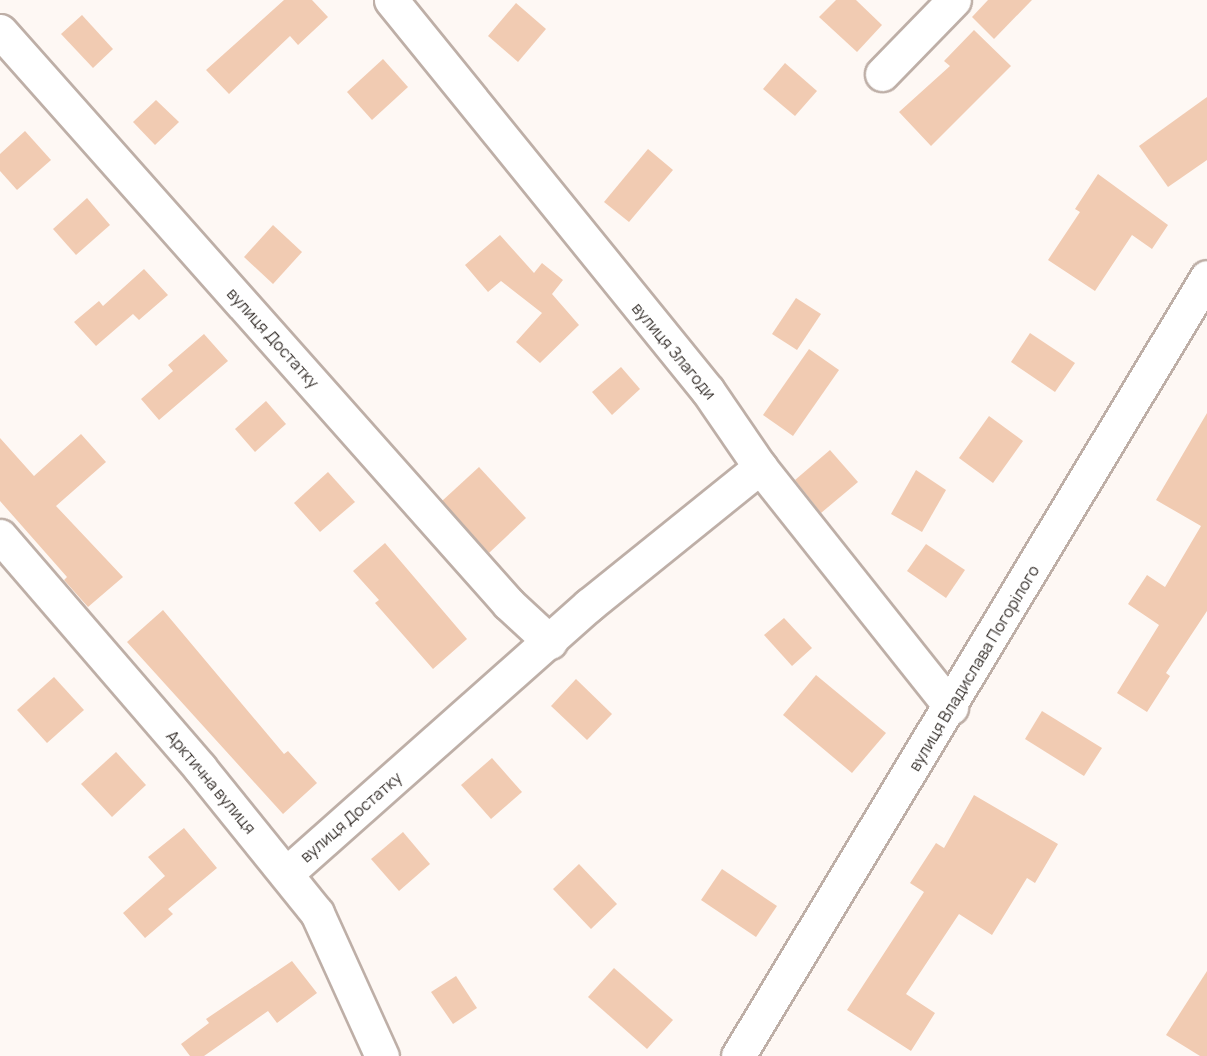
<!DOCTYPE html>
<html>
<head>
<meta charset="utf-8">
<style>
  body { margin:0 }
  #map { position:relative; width:1207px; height:1056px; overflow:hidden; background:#fef8f4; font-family:Manrope,sans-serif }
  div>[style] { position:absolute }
  .building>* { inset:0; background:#f1cbb2 }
  .roads { filter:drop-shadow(2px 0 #beafa7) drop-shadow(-2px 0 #beafa7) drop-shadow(0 2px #beafa7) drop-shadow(0 -2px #beafa7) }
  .street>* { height:33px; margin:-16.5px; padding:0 16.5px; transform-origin:16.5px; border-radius:16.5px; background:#fff }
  span { translate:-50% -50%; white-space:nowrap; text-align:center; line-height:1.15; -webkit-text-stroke:4.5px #fff; paint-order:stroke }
  .street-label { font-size:16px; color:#3a3430 }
</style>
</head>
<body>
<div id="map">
  <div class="building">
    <div style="clip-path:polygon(284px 0,312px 0,328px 17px,298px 45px,290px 36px,229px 94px,206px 70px)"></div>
    <div style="clip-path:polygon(836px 0,856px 0,882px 25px,857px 52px,819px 17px)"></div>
    <div style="clip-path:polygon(988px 0,1032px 0,994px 39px,972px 17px)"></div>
    <div style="clip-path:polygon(516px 3px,546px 29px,518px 62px,488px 36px)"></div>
    <div style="clip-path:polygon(82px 15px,113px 49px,93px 68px,61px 34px)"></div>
    <div style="clip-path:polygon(974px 30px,1011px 66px,931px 146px,899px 112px,950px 66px,944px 61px)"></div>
    <div style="clip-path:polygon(383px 59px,408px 87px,372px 120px,347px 92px)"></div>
    <div style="clip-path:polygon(785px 63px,817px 91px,795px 116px,763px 89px)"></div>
    <div style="clip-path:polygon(1207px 97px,1207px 160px,1168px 187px,1139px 146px)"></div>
    <div style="clip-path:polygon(156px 100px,179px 122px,155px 145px,133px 122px)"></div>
    <div style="clip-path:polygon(25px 131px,51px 160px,17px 190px,0 171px,0 154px)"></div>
    <div style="clip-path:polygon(648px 149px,673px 170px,629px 222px,604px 202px)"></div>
    <div style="clip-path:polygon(1098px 174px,1168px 225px,1152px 249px,1132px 235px,1095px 291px,1048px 260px,1080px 212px,1075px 209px)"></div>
    <div style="clip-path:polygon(87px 198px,110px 225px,76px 255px,53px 229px)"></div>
    <div style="clip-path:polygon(273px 225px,302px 252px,273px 284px,244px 257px)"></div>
    <div style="clip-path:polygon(500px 235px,534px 273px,542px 263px,563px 280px,552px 294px,579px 325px,540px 363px,516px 342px,542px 313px,501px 281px,488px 292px,465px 265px)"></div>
    <div style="clip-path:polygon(144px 269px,168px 295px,139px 320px,133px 314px,96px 346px,74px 322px,99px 301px,103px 306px)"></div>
    <div style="clip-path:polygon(796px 298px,821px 314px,797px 350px,772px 334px)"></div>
    <div style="clip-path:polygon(1030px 333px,1075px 363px,1055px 392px,1011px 362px)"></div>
    <div style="clip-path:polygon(204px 334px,228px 361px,159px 420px,141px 399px,173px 371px,168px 365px)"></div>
    <div style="clip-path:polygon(809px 349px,839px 370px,793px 436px,763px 415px)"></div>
    <div style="clip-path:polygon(621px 367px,640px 389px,612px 415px,592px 392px)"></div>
    <div style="clip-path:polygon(266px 401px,286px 424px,255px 452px,235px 429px)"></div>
    <div style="clip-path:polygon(1207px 413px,1207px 611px,1166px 673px,1170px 676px,1147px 712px,1117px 693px,1159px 625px,1128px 604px,1147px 575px,1165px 587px,1201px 526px,1156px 500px)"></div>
    <div style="clip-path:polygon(989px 416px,1023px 441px,993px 483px,959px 458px)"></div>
    <div style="clip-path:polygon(81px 434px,106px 462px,56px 506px,123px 577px,88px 607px,64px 580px,67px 577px,0 501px,0 438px,34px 476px)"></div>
    <div style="clip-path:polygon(830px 450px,858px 482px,821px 513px,795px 480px)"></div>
    <div style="clip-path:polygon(479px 467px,526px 518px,489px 553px,442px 501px)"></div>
    <div style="clip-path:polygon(916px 470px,946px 490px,922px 532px,891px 514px)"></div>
    <div style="clip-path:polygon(328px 472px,355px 502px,320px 532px,294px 503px)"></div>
    <div style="clip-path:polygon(385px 543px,467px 639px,433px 669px,375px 603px,379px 600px,353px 571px)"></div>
    <div style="clip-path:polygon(926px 544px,965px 570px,946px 598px,907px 571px)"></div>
    <div style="clip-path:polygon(163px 610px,284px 754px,288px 751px,317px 783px,283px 814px,127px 642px)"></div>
    <div style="clip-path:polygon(784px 618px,812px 648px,792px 666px,764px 635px)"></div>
    <div style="clip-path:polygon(816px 675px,886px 733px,852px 773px,783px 715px)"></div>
    <div style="clip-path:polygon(54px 677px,84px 710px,47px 743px,17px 710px)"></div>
    <div style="clip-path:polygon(576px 679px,612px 714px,587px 740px,551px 706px)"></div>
    <div style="clip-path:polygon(1042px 711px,1102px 748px,1084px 776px,1025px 739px)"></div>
    <div style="clip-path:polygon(116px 752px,146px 785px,112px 817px,81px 784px)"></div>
    <div style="clip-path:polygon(492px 758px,522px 792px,491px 819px,461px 785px)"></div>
    <div style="clip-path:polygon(974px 795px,1058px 844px,1035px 883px,1027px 878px,992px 935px,959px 914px,906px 994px,935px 1013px,911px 1051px,847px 1010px,924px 892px,910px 883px,936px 843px,944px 848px)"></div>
    <div style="clip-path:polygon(184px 828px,217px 868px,168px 909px,173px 914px,145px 938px,123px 913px,165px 876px,148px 857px)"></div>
    <div style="clip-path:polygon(403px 832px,430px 864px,399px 891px,371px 859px)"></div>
    <div style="clip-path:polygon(579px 864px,617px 904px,591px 929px,553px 889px)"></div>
    <div style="clip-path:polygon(722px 869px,777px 906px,756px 937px,701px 900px)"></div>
    <div style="clip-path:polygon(292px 961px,317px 993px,277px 1023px,268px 1011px,204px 1056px,190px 1056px,181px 1044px,209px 1023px,206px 1019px)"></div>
    <div style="clip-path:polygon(614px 968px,673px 1020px,647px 1049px,588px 997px)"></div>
    <div style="clip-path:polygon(1207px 971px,1207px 1056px,1200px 1056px,1166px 1035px)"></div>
    <div style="clip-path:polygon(456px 976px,477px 1008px,453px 1024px,431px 992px)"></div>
  </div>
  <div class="roads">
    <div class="street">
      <div style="left:391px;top:0;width:503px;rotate:50.97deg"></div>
      <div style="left:708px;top:391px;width:92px;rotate:55.6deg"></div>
      <div style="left:760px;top:467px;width:307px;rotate:51.5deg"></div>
      <div style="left:0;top:31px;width:766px;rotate:48.39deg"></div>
      <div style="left:509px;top:604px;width:56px;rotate:42.8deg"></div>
      <div style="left:882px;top:74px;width:103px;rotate:-45.8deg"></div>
      <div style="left:0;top:536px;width:306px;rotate:49.2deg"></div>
      <div style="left:200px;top:768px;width:186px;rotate:51.1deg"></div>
      <div style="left:317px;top:913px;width:157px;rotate:65.6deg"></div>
      <div style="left:287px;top:873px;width:404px;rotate:-41.6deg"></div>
      <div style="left:589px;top:605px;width:220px;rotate:-38.9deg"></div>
      <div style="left:738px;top:1056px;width:909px;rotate:-58.95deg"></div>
    </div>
  </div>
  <div class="street-label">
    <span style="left:273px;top:338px;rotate:48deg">вулиця Достатку</span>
    <span style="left:674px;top:351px;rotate:50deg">вулиця Злагоди</span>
    <span style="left:974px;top:668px;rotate:-59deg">вулиця Владислава Погорілого</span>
    <span style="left:211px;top:782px;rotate:50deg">Арктична вулиця</span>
    <span style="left:351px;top:817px;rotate:-41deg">вулиця Достатку</span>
  </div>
</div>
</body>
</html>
